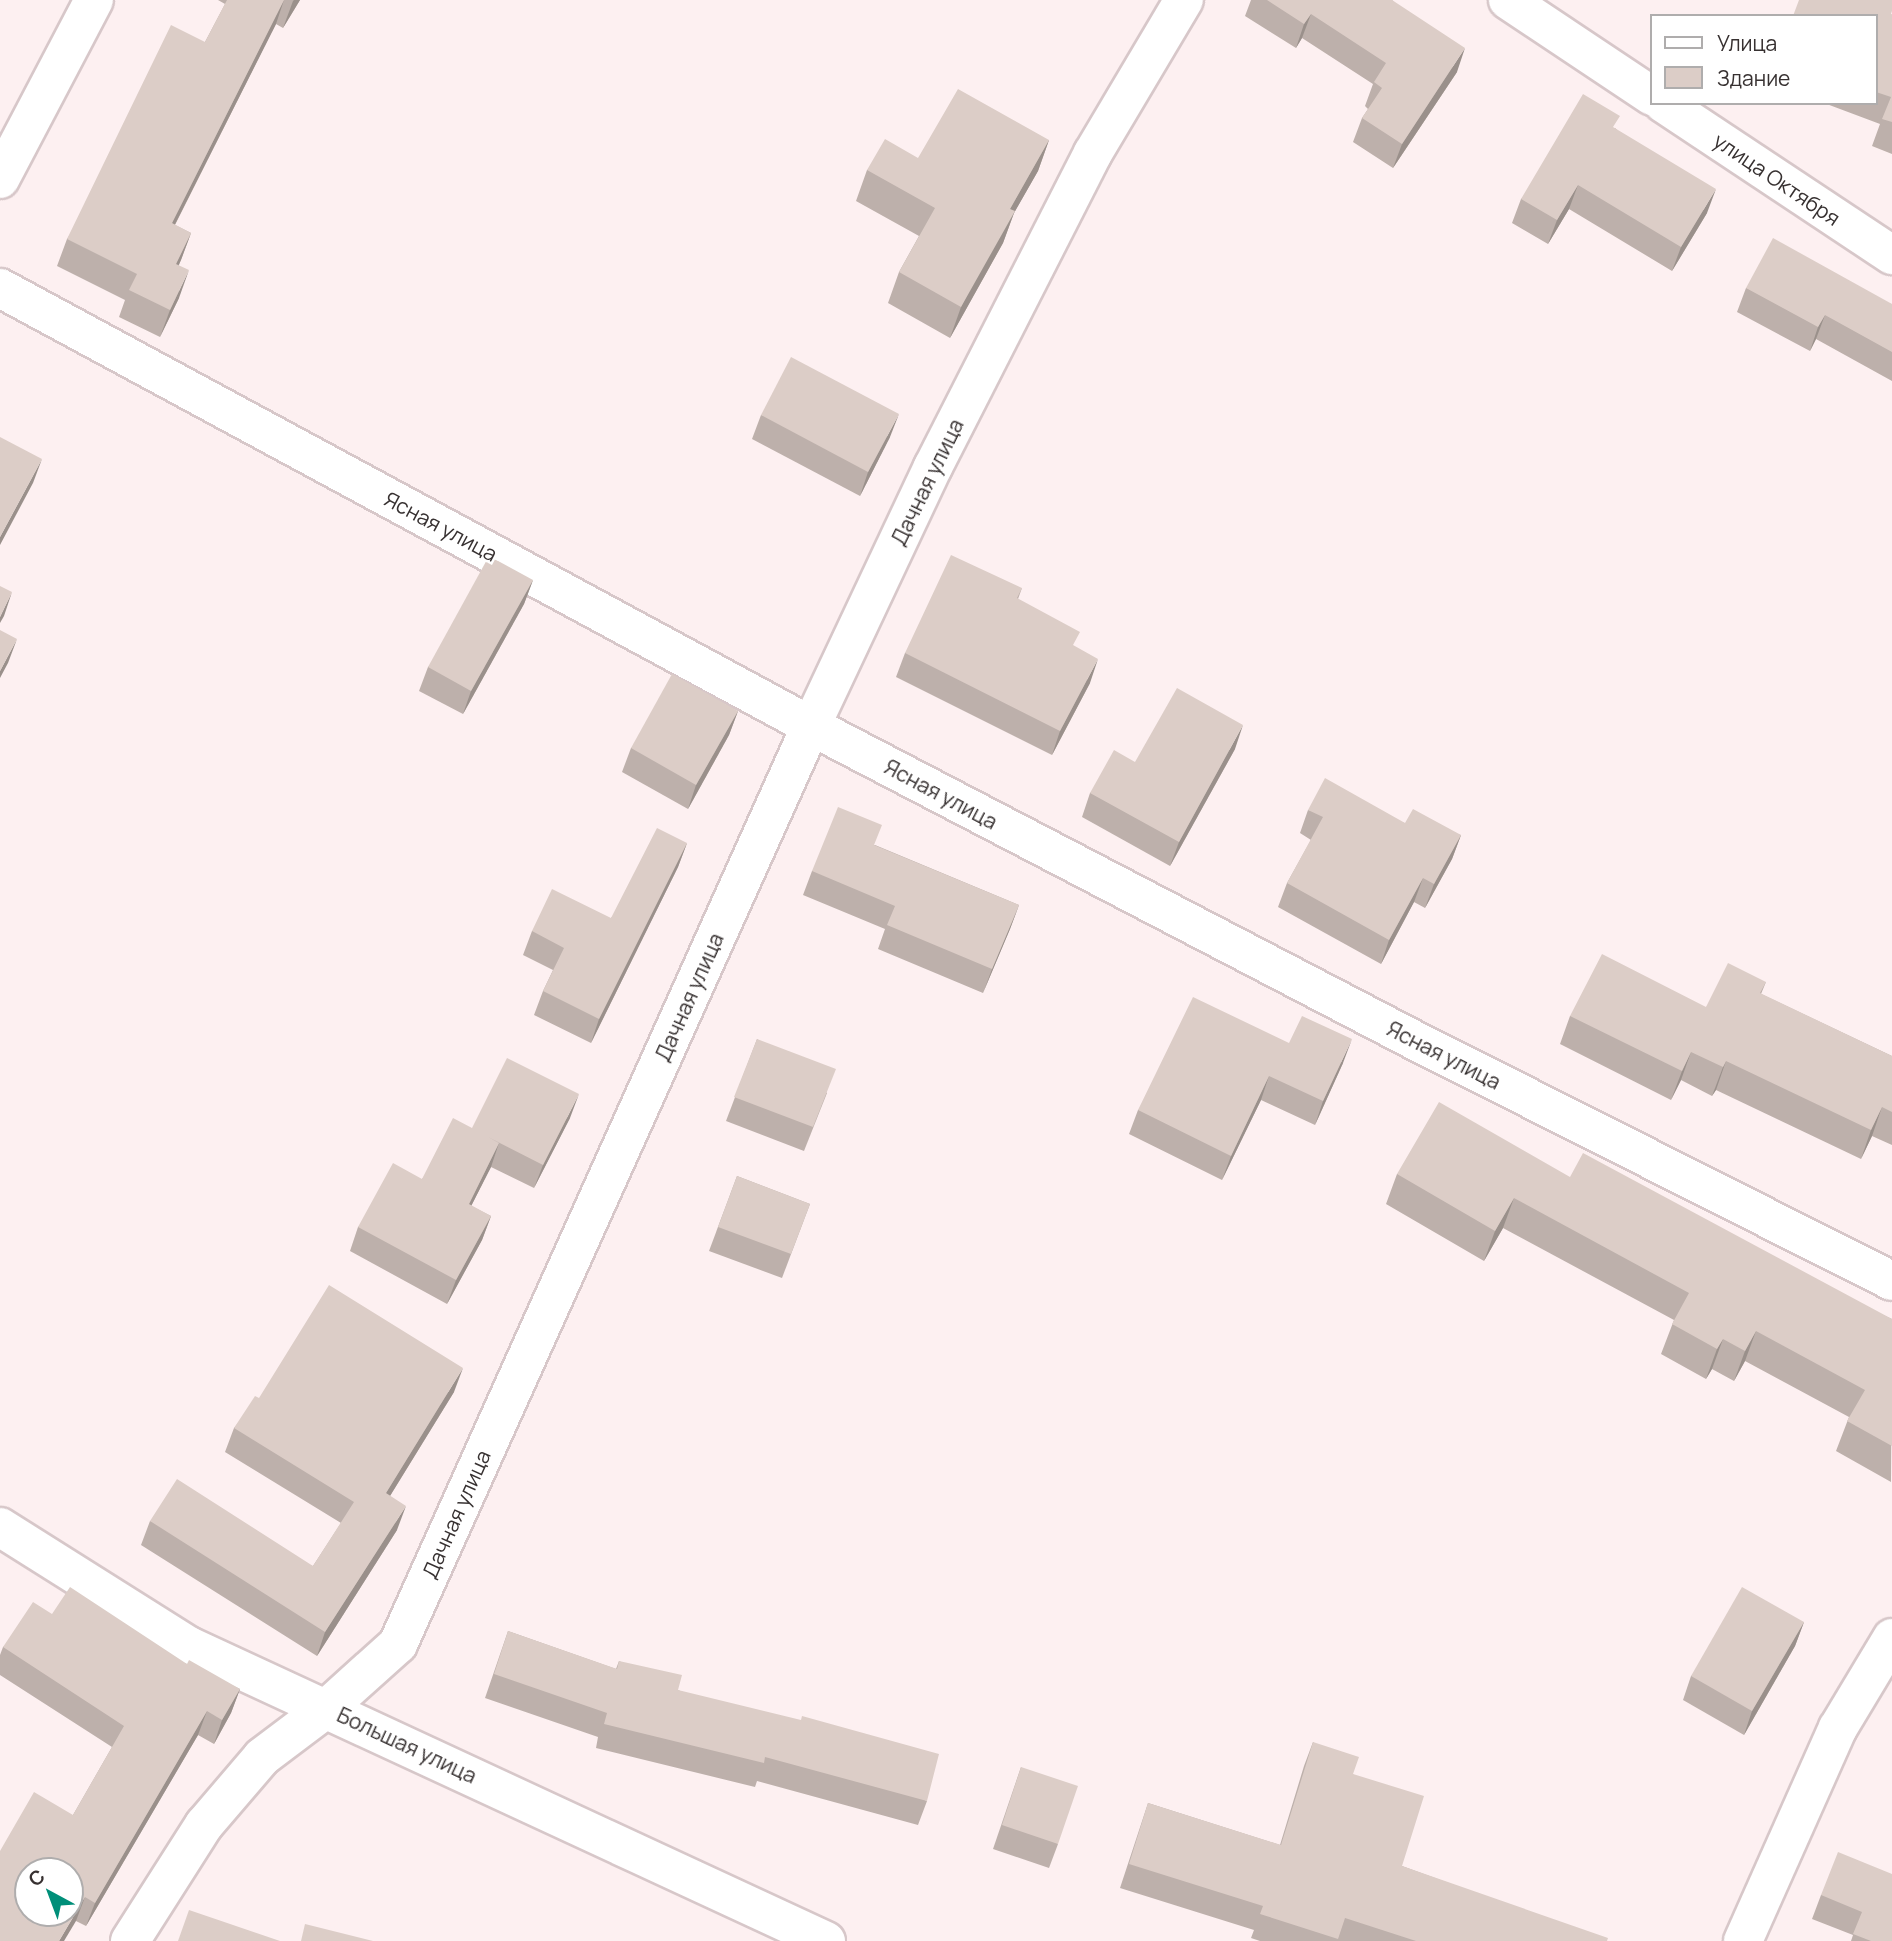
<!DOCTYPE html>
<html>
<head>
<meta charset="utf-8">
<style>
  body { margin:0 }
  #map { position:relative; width:1892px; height:1941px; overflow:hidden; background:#fdf0f1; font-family:Manrope,sans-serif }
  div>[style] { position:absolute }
  .roads { filter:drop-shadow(2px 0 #d7c7c9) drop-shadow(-2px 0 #d7c7c9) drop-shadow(0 2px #d7c7c9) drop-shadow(0 -2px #d7c7c9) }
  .street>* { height:38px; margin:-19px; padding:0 19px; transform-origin:19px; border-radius:19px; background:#fff }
  .wall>* { inset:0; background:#bdb0ab }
  .shaded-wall>* { inset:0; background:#9a908b }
  .building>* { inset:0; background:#dccdc7 }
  span { translate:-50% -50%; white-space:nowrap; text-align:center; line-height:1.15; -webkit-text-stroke:5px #fff; paint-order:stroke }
  .street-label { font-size:21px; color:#373131 }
  .legend { position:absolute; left:1650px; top:14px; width:228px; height:91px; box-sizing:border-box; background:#fff; border:2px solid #afadad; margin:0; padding:9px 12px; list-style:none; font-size:21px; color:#373131 }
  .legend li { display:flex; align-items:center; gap:14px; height:35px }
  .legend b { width:35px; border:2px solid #afadad }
  .north { position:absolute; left:14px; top:1857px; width:70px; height:70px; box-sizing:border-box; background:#fff; border:2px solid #afadad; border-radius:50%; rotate:319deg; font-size:19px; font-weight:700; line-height:28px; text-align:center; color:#373131 }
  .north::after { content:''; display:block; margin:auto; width:24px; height:32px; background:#008f79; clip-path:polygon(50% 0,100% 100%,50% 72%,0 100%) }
</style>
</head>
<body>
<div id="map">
  <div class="roads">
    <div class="street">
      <div style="left:1508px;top:0;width:173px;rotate:33.7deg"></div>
      <div style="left:1663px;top:103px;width:275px;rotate:33.6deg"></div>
      <div style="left:0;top:179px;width:202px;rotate:-62.3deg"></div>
      <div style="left:0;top:288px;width:922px;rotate:28.37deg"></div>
      <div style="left:811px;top:726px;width:680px;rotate:27.51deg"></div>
      <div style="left:1414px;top:1040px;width:535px;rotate:26.76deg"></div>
      <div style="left:0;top:1527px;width:223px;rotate:32.2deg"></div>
      <div style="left:189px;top:1646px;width:702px;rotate:24.85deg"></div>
      <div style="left:130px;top:1941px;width:138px;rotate:-57.5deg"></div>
      <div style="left:204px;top:1825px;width:89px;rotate:-49.5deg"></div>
      <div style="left:262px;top:1757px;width:81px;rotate:-37deg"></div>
      <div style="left:327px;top:1708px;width:96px;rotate:-42deg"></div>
      <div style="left:398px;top:1644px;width:1007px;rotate:-65.78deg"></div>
      <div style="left:811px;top:726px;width:286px;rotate:-64.8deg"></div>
      <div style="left:933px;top:467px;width:352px;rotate:-63deg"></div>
      <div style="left:1093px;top:153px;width:178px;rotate:-59.3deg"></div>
      <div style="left:1743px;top:1941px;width:233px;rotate:-66deg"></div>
      <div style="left:1838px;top:1728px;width:105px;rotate:-59deg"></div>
    </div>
  </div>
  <div class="wall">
    <div style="clip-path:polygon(218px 0,300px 0,283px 28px,276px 24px,175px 225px,191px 233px,179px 265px,179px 298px,160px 337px,119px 317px,125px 300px,57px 266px,67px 239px,205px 42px,225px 4px)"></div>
    <div style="clip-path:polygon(1251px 0,1392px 0,1457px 72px,1393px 168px,1353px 142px,1362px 118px,1368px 109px,1365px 106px,1373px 84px,1302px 38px,1296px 48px,1245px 16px)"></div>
    <div style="clip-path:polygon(1891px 14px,1892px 15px,1892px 154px,1872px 146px,1880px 124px,1824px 103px,1876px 103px,1876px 16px)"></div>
    <div style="clip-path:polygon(1615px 128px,1707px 213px,1672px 271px,1569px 209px,1548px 244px,1512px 223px,1521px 199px)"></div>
    <div style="clip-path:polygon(1049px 140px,1038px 171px,1014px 213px,1003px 243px,950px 338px,888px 303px,899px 272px,919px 236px,856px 201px,867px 170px,918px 158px)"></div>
    <div style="clip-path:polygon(1746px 288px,1892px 304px,1892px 381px,1816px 339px,1810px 351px,1737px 312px)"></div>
    <div style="clip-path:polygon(761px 415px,890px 437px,860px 496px,752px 439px)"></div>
    <div style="clip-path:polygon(533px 580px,524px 604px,463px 714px,419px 691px,428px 667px)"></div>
    <div style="clip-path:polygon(1022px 588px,1018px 599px,1090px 683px,1052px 755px,896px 677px,905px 653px)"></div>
    <div style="clip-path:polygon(738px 711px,729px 735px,688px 809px,622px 772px,631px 748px)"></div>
    <div style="clip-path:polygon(1235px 749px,1170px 866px,1082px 817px,1090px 793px,1135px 762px)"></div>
    <div style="clip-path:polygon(1308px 810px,1405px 823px,1461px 835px,1452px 859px,1425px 908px,1414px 902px,1381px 964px,1278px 907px,1287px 883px,1311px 840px,1300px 833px)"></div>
    <div style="clip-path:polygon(687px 843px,678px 867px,591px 1043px,534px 1015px,543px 991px,553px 970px,523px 955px,532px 931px,611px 918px)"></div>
    <div style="clip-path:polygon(875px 845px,1019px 905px,1010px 929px,983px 993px,878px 949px,885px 929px,803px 895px,812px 871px)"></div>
    <div style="clip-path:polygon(1766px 982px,1761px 994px,1892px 1056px,1892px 1145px,1872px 1136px,1861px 1159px,1716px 1090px,1712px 1096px,1681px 1080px,1671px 1100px,1560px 1044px,1570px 1016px,1706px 1007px)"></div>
    <div style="clip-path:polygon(757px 1039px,827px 1093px,804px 1151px,726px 1121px)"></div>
    <div style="clip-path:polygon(1289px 1043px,1343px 1063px,1315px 1125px,1261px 1100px,1222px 1180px,1129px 1134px,1138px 1110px)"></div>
    <div style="clip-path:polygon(570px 1118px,534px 1188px,491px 1167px,471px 1206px,491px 1216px,482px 1240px,447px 1304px,350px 1251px,358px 1227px,422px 1179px,472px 1128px)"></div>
    <div style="clip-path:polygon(1397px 1174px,1570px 1177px,1892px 1319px,1891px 1482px,1836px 1451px,1849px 1417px,1745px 1361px,1734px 1381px,1712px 1369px,1706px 1379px,1661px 1354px,1674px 1320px,1503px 1228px,1484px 1261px,1386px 1204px)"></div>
    <div style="clip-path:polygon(737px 1176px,810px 1204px,782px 1278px,709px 1251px)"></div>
    <div style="clip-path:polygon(454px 1392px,390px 1496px,397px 1530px,317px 1656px,141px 1545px,150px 1521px,313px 1566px,341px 1523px,225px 1452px,234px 1428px,259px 1398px)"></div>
    <div style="clip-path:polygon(52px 1614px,187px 1664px,240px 1689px,231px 1713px,214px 1744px,198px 1735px,86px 1926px,76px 1921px,73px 1815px,112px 1747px,0 1675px,0 1655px,3px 1647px)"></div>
    <div style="clip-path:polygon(1804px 1622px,1795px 1646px,1744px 1735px,1683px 1700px,1691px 1676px)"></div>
    <div style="clip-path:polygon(508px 1631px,616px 1669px,619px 1661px,678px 1690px,927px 1801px,918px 1825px,757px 1781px,755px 1787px,596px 1748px,598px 1737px,485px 1698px)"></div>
    <div style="clip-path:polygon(1313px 1742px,1353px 1774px,1402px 1866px,1607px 1941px,1260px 1941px,1251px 1938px,1254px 1930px,1120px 1888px,1148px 1803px,1280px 1845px,1304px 1766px)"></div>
    <div style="clip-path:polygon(1021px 1767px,1058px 1844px,1049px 1868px,993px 1849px)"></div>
    <div style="clip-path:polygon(1892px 1874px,1892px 1941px,1851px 1941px,1853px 1935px,1812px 1919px,1821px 1895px)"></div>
  </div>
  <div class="shaded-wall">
    <div style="clip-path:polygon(284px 0,276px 24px,162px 250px,172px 223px)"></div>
    <div style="clip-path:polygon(294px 0,300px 0,283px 28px,293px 1px)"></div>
    <div style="clip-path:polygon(1311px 14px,1302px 38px,1296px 48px,1304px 24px)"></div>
    <div style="clip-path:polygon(1465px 48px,1457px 72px,1393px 168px,1402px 144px)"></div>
    <div style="clip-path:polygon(1049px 140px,1038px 171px,1014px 213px,1003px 243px,950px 338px,961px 307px,1010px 209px)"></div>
    <div style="clip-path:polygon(1578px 185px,1569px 209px,1548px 244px,1557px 220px)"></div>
    <div style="clip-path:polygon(1716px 189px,1707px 213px,1672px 271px,1681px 247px)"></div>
    <div style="clip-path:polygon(191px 233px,181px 260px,166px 291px,176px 264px)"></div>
    <div style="clip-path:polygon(189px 270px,179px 298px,160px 337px,170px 310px)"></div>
    <div style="clip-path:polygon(1825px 315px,1816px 339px,1810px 351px,1818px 327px)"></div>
    <div style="clip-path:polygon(899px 414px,890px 437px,860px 496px,868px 472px)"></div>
    <div style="clip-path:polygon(42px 459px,33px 483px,0 545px,0 537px)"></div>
    <div style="clip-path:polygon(533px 580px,524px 604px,463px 714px,471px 691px)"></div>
    <div style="clip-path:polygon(12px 592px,4px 616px,0 623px,0 617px)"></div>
    <div style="clip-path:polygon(17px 639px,8px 663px,0 678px,0 671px)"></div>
    <div style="clip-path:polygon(1098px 659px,1090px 683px,1052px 755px,1060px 731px)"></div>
    <div style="clip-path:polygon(738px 711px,729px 735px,688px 809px,696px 785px)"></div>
    <div style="clip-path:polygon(1243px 725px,1235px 749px,1170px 866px,1179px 842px)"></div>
    <div style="clip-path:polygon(1461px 835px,1452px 859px,1425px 908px,1434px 884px)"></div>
    <div style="clip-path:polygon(687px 843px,678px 867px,591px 1043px,599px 1019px)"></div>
    <div style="clip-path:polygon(1423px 878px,1414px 902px,1381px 964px,1389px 940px)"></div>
    <div style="clip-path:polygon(1019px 905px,1010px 929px,983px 993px,992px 969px)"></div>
    <div style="clip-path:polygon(1352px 1039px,1343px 1063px,1315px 1125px,1323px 1101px)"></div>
    <div style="clip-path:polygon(1691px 1052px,1681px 1080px,1671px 1100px,1682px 1071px)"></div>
    <div style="clip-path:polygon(1726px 1061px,1716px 1090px,1712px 1096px,1723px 1067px)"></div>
    <div style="clip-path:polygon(1269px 1076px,1261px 1100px,1222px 1180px,1231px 1156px)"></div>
    <div style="clip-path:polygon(579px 1094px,570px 1118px,534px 1188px,543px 1165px)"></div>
    <div style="clip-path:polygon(1882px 1107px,1872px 1136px,1861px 1159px,1871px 1130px)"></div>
    <div style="clip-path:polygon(499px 1143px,491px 1167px,460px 1228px,469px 1204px)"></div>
    <div style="clip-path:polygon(1514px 1198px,1503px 1228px,1484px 1261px,1495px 1231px)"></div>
    <div style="clip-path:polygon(491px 1216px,482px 1240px,447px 1304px,456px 1280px)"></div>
    <div style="clip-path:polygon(1756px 1331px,1745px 1361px,1734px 1381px,1745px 1351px)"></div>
    <div style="clip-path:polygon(1723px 1339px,1712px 1369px,1706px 1379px,1717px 1349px)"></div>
    <div style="clip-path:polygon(463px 1368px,454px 1392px,377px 1517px,386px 1493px)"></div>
    <div style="clip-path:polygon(406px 1506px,397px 1530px,317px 1656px,325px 1632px)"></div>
    <div style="clip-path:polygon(1804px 1622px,1795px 1646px,1744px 1735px,1752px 1711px)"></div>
    <div style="clip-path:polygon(240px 1689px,231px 1713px,214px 1744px,222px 1720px)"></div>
    <div style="clip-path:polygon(207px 1711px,198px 1735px,86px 1926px,95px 1903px)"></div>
    <div style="clip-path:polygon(85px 1897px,76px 1921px,64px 1941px,59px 1941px)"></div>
  </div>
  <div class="building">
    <div style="clip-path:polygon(227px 0,284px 0,172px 223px,191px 233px,176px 264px,189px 270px,170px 310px,129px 290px,137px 274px,67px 239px,171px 25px,205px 42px)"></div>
    <div style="clip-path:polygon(1267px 0,1392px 0,1465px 48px,1402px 144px,1362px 118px,1382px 88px,1374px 82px,1386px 63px,1311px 14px,1304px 24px)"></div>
    <div style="clip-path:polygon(1799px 0,1892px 0,1892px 11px,1891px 14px,1892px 15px,1892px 122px,1882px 119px,1891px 97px,1876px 92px,1876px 16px,1793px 16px)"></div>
    <div style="clip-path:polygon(958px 89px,1049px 140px,1010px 209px,1015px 211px,961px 307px,899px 272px,935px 208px,867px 170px,885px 139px,918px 158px)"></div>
    <div style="clip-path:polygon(1583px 94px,1620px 116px,1613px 127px,1716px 189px,1681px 247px,1578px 185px,1557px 220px,1521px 199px)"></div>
    <div style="clip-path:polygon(1773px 238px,1892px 304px,1892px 352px,1825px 315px,1818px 327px,1746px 288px)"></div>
    <div style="clip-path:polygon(791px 357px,899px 414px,868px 472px,761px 415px)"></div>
    <div style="clip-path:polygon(0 437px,42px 459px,0 537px)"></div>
    <div style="clip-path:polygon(951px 555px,1022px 588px,1017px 598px,1080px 632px,1073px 645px,1098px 659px,1060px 731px,905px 653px)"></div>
    <div style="clip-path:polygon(489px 556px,533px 580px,471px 691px,428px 667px)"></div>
    <div style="clip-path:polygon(0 586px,12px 592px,0 617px)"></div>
    <div style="clip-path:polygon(0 630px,17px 639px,0 671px)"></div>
    <div style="clip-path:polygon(672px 674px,738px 711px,696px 785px,631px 748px)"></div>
    <div style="clip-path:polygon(1177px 688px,1243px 725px,1179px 842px,1090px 793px,1114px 750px,1135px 762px)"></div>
    <div style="clip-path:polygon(1325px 778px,1405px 823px,1413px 809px,1461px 835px,1434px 884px,1423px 878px,1389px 940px,1287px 883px,1323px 817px,1308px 810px)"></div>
    <div style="clip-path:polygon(838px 807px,882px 825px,874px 845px,1019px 905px,992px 969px,887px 925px,895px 906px,812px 871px)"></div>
    <div style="clip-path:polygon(657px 828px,687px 843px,599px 1019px,543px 991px,564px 948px,532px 931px,552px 889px,611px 918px)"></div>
    <div style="clip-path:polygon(1602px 954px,1706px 1007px,1728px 963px,1766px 982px,1760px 993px,1892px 1056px,1892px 1112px,1882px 1107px,1871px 1130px,1726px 1061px,1723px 1067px,1691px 1052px,1682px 1071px,1570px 1016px)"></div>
    <div style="clip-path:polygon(1193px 997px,1289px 1043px,1302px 1016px,1352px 1039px,1323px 1101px,1269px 1076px,1231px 1156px,1138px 1110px)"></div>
    <div style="clip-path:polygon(757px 1039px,836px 1069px,813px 1127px,734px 1097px)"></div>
    <div style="clip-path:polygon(507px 1058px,579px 1094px,543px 1165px,488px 1137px,499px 1143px,469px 1204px,491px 1216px,456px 1280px,358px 1227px,393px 1163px,422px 1179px,453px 1118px,472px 1128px)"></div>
    <div style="clip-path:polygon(1439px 1102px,1570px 1177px,1583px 1153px,1892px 1319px,1892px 1446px,1847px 1421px,1865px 1390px,1756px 1331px,1745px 1351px,1723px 1339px,1717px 1349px,1672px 1324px,1689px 1293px,1514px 1198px,1495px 1231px,1397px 1174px)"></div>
    <div style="clip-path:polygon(737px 1176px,810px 1204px,791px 1254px,718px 1227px)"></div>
    <div style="clip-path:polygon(329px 1285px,463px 1368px,386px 1493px,406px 1506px,325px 1632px,150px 1521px,177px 1479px,313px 1566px,354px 1502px,234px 1428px,255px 1396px,259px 1398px)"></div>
    <div style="clip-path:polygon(evenodd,70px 1587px,187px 1664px,189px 1660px,240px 1689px,222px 1720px,207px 1711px,95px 1903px,85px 1897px,59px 1941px,0 1941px,0 1851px,34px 1792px,73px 1815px,124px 1726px,3px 1647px,33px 1602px,52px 1614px,70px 1587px,28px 1871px,70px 1871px,70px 1913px,28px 1913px,28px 1871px)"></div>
    <div style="clip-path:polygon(1742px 1587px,1804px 1622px,1752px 1711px,1691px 1676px)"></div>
    <div style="clip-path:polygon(508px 1631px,617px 1669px,619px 1661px,682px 1675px,678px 1690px,801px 1720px,802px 1716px,939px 1754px,927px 1801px,765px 1757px,764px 1763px,604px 1724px,607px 1713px,494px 1674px)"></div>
    <div style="clip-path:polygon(1313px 1742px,1359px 1757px,1353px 1774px,1424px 1796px,1402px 1866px,1608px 1938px,1607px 1941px,1416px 1941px,1345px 1918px,1338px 1939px,1260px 1914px,1263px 1906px,1129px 1864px,1148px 1803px,1281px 1845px)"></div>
    <div style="clip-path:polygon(1021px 1767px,1078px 1786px,1058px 1844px,1002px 1825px)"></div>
    <div style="clip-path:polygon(1838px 1852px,1892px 1874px,1892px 1941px,1871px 1941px,1853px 1934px,1862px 1912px,1821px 1895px)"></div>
    <div style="clip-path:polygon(189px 1910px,280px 1941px,178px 1941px)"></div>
    <div style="clip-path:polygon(305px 1924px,373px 1941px,301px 1941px)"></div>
  </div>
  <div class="street-label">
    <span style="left:1777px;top:179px;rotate:34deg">улица Октября</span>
    <span style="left:927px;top:482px;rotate:-64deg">Дачная улица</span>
    <span style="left:441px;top:526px;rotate:28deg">Ясная улица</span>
    <span style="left:941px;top:794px;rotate:28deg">Ясная улица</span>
    <span style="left:689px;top:997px;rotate:-66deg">Дачная улица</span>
    <span style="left:1444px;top:1055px;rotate:27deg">Ясная улица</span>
    <span style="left:456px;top:1514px;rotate:-66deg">Дачная улица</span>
    <span style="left:407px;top:1745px;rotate:25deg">Большая улица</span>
  </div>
  <ul class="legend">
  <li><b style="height:9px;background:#fff"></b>Улица</li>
  <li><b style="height:19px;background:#dccdc7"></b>Здание</li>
  </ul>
  <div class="north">С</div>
</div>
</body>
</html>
